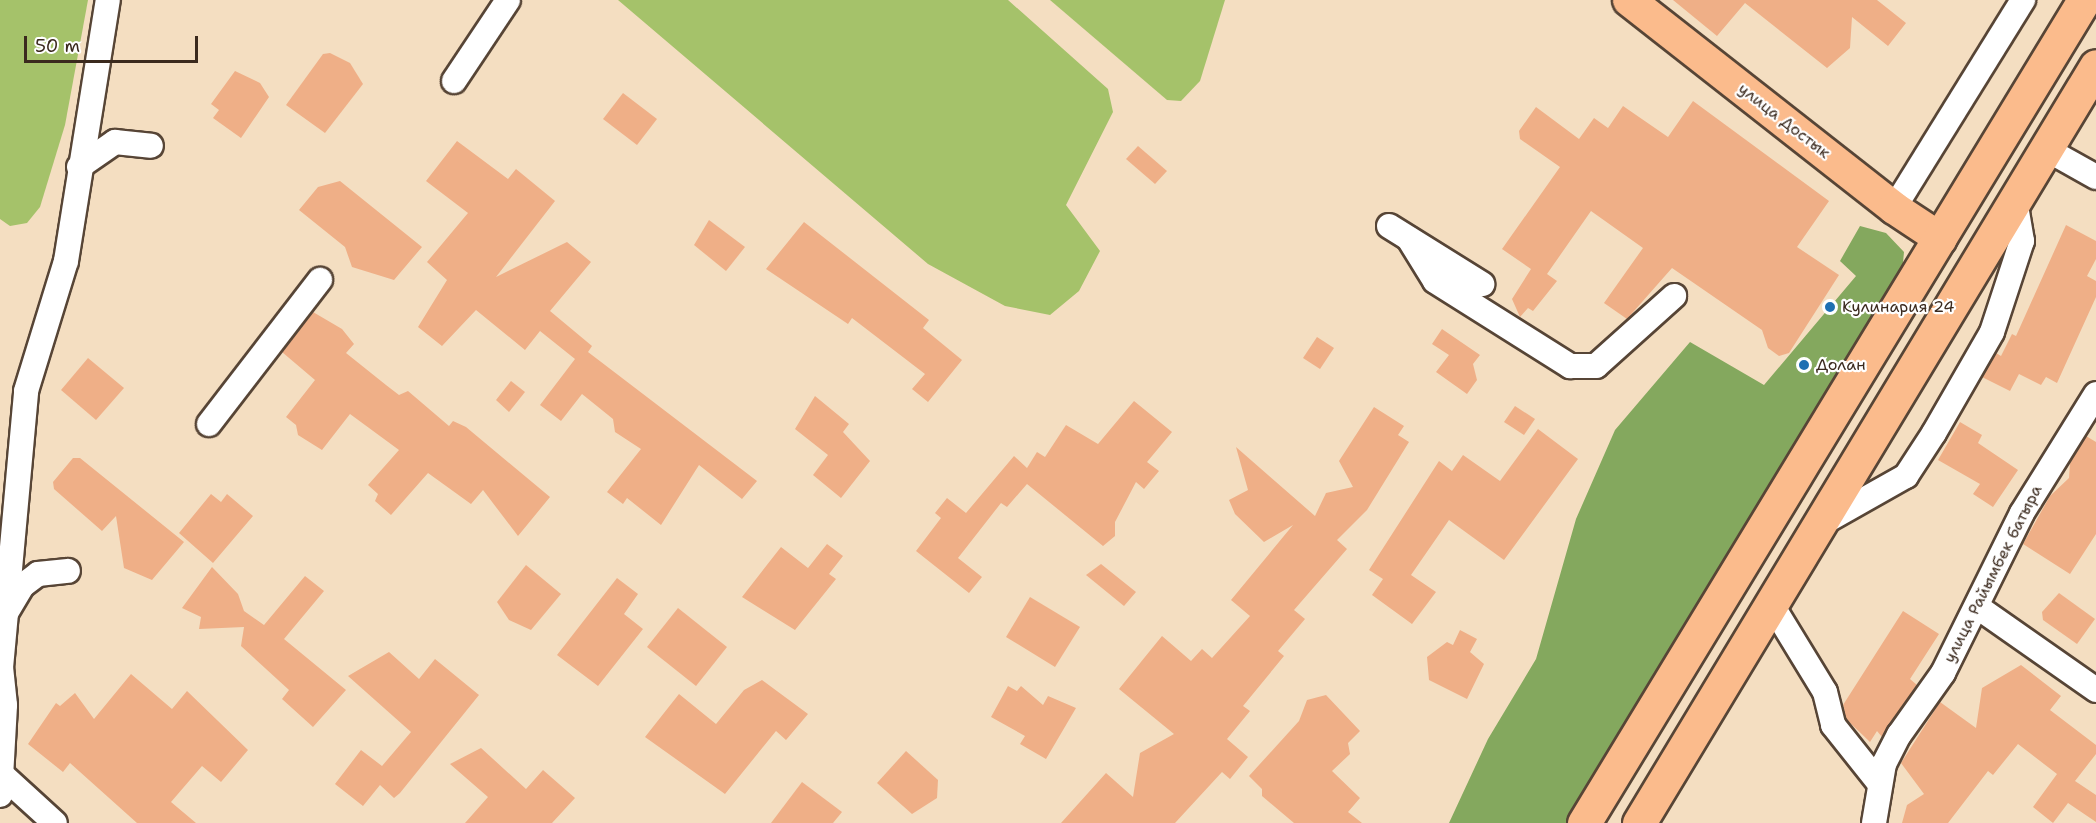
<!DOCTYPE html>
<html>
<head>
<meta charset="utf-8">
<style>
  body { margin:0 }
  #map { position:relative; width:2096px; height:823px; overflow:hidden; background:#f4dec1; font-family:"Shantell Sans",sans-serif }
  div>[style] { position:absolute }
  .green>* { inset:0; background:#a5c26a }
  .forest>* { inset:0; background:#84a85e }
  .building>* { inset:0; background:#efaf87 }
  .roads { filter:drop-shadow(2px 0 #574536) drop-shadow(-2px 0 #574536) drop-shadow(0 2px #574536) drop-shadow(0 -2px #574536) }
  .minor>* { height:24px; margin:-12px; padding:0 12px; transform-origin:12px; border-radius:12px; background:#fff }
  .major>* { height:32px; margin:-16px; padding:0 16px; transform-origin:16px; border-radius:16px; background:#fbbb8c }
  .highway>* { height:33px; margin:-16.5px; padding:0 16.5px; transform-origin:16.5px; border-radius:16.5px; background:#fbbb8c }
  .dots>* { width:16px; height:16px; translate:-50% -50%; box-sizing:border-box; border:3px solid #fff; border-radius:50% }
  span { translate:-50% -50%; white-space:nowrap; text-align:center; line-height:1.15; -webkit-text-stroke:4.5px #fff; paint-order:stroke }
  .street-label { font-size:16px; color:#3b2a1e }
  .poi-label { font-size:16px; color:#3b2a1e }
  .left { translate:0 -50%; text-align:left }
  .scale { position:absolute; left:24px; top:36px; width:174px; height:27px; box-sizing:border-box; border:3px solid #3b2a1e; border-top:0; padding-left:8px; font-size:18px; line-height:21px; white-space:nowrap; color:#3b2a1e; -webkit-text-stroke:4px #fff; paint-order:stroke }
</style>
</head>
<body>
<div id="map">
  <div class="green">
    <div style="clip-path:polygon(0 0,88px 0,65px 125px,40px 207px,27px 223px,10px 226px,0 219px)"></div>
    <div style="clip-path:polygon(618px 0,1008px 0,1108px 89px,1113px 112px,1066px 205px,1100px 251px,1079px 291px,1050px 315px,1005px 306px,928px 264px)"></div>
    <div style="clip-path:polygon(1050px 0,1225px 0,1200px 81px,1181px 101px,1167px 100px)"></div>
  </div>
  <div class="forest">
    <div style="clip-path:polygon(1860px 226px,1886px 233px,1904px 252px,1900px 295px,1580px 823px,1449px 823px,1488px 739px,1536px 659px,1576px 519px,1615px 430px,1690px 342px,1764px 385px,1856px 276px,1840px 261px)"></div>
  </div>
  <div class="building">
    <div style="clip-path:polygon(1673px 0,1877px 0,1906px 23px,1888px 46px,1852px 17px,1850px 48px,1827px 68px,1745px 3px,1717px 36px)"></div>
    <div style="clip-path:polygon(330px 53px,350px 63px,363px 84px,325px 133px,286px 105px,323px 54px)"></div>
    <div style="clip-path:polygon(235px 71px,260px 83px,269px 97px,241px 138px,213px 118px,219px 110px,211px 104px)"></div>
    <div style="clip-path:polygon(623px 93px,657px 119px,637px 145px,603px 119px)"></div>
    <div style="clip-path:polygon(1693px 101px,1829px 201px,1797px 247px,1839px 275px,1789px 353px,1779px 356px,1768px 348px,1762px 330px,1672px 268px,1627px 319px,1604px 303px,1643px 248px,1591px 211px,1547px 274px,1557px 281px,1533px 311px,1528px 308px,1520px 317px,1512px 299px,1531px 269px,1502px 249px,1560px 167px,1520px 139px,1519px 131px,1536px 107px,1579px 139px,1594px 118px,1608px 128px,1623px 106px,1668px 137px)"></div>
    <div style="clip-path:polygon(457px 141px,508px 179px,516px 169px,555px 201px,496px 277px,567px 242px,591px 262px,550px 311px,592px 346px,588px 352px,757px 481px,742px 499px,699px 465px,661px 525px,627px 498px,623px 504px,607px 492px,641px 449px,615px 432px,613px 419px,582px 394px,561px 421px,540px 405px,575px 359px,540px 331px,525px 350px,476px 310px,442px 346px,418px 327px,447px 280px,427px 262px,468px 213px,426px 181px)"></div>
    <div style="clip-path:polygon(1138px 146px,1167px 171px,1155px 184px,1126px 159px)"></div>
    <div style="clip-path:polygon(340px 181px,422px 247px,394px 280px,352px 267px,345px 247px,299px 210px,318px 187px)"></div>
    <div style="clip-path:polygon(709px 220px,745px 247px,726px 271px,694px 245px)"></div>
    <div style="clip-path:polygon(804px 222px,929px 320px,923px 328px,962px 360px,928px 402px,912px 389px,925px 374px,852px 318px,848px 324px,766px 269px)"></div>
    <div style="clip-path:polygon(2066px 225px,2096px 241px,2096px 259px,2087px 276px,2096px 281px,2096px 297px,2057px 383px,2046px 377px,2041px 385px,2019px 374px,2010px 391px,1982px 377px,1996px 353px,2001px 356px,2012px 334px,2016px 336px)"></div>
    <div style="clip-path:polygon(313px 312px,342px 329px,354px 344px,346px 353px,386px 385px,399px 395px,408px 391px,449px 426px,453px 421px,466px 427px,550px 497px,518px 536px,483px 490px,471px 504px,428px 473px,391px 515px,375px 501px,378px 494px,368px 485px,399px 450px,350px 414px,322px 450px,298px 435px,296px 425px,286px 417px,315px 380px,282px 352px)"></div>
    <div style="clip-path:polygon(1442px 329px,1480px 355px,1473px 364px,1477px 380px,1467px 394px,1436px 372px,1449px 355px,1432px 344px)"></div>
    <div style="clip-path:polygon(1317px 337px,1334px 348px,1320px 369px,1303px 358px)"></div>
    <div style="clip-path:polygon(88px 358px,124px 388px,96px 420px,61px 390px)"></div>
    <div style="clip-path:polygon(511px 381px,525px 392px,509px 412px,496px 400px)"></div>
    <div style="clip-path:polygon(815px 396px,849px 424px,843px 432px,870px 461px,841px 498px,813px 475px,828px 455px,795px 429px)"></div>
    <div style="clip-path:polygon(1134px 401px,1172px 432px,1147px 462px,1159px 471px,1144px 489px,1136px 482px,1115px 522px,1115px 536px,1103px 546px,1027px 484px,1007px 507px,1001px 503px,958px 558px,982px 577px,969px 593px,916px 551px,941px 518px,935px 513px,947px 498px,966px 513px,1014px 456px,1027px 468px,1037px 452px,1045px 457px,1066px 425px,1098px 444px)"></div>
    <div style="clip-path:polygon(1515px 406px,1535px 419px,1524px 435px,1504px 422px)"></div>
    <div style="clip-path:polygon(1374px 407px,1404px 426px,1398px 435px,1409px 442px,1367px 510px,1337px 540px,1347px 549px,1294px 610px,1305px 619px,1278px 651px,1284px 656px,1243px 706px,1250px 711px,1227px 739px,1248px 757px,1230px 779px,1222px 772px,1175px 823px,1061px 823px,1106px 773px,1133px 797px,1140px 753px,1174px 734px,1119px 689px,1162px 636px,1191px 661px,1202px 649px,1212px 658px,1250px 616px,1231px 600px,1293px 525px,1264px 542px,1235px 514px,1229px 500px,1248px 490px,1236px 447px,1315px 516px,1326px 493px,1353px 487px,1339px 461px)"></div>
    <div style="clip-path:polygon(1960px 422px,1982px 435px,1978px 443px,2018px 470px,1993px 507px,1973px 494px,1980px 484px,1938px 460px)"></div>
    <div style="clip-path:polygon(1538px 429px,1578px 459px,1504px 560px,1449px 520px,1411px 575px,1436px 592px,1412px 624px,1372px 595px,1383px 579px,1369px 570px,1439px 461px,1452px 471px,1463px 455px,1500px 481px)"></div>
    <div style="clip-path:polygon(2086px 436px,2096px 442px,2096px 534px,2070px 574px,2023px 544px,2050px 496px,2069px 478px,2070px 463px)"></div>
    <div style="clip-path:polygon(73px 458px,80px 458px,184px 542px,152px 580px,124px 568px,116px 516px,102px 531px,54px 489px,53px 482px)"></div>
    <div style="clip-path:polygon(211px 494px,221px 502px,227px 494px,253px 516px,213px 563px,179px 533px)"></div>
    <div style="clip-path:polygon(827px 544px,843px 556px,829px 574px,836px 579px,795px 630px,742px 597px,781px 547px,808px 568px)"></div>
    <div style="clip-path:polygon(1101px 564px,1136px 592px,1124px 606px,1086px 575px)"></div>
    <div style="clip-path:polygon(526px 565px,561px 594px,531px 630px,509px 620px,497px 602px)"></div>
    <div style="clip-path:polygon(212px 567px,238px 594px,244px 611px,264px 625px,305px 576px,324px 591px,284px 639px,346px 690px,313px 727px,282px 699px,289px 690px,241px 646px,244px 627px,199px 629px,201px 617px,182px 608px)"></div>
    <div style="clip-path:polygon(617px 578px,638px 594px,624px 614px,643px 629px,598px 686px,557px 655px)"></div>
    <div style="clip-path:polygon(2059px 593px,2095px 619px,2077px 644px,2043px 620px,2042px 612px)"></div>
    <div style="clip-path:polygon(1030px 597px,1080px 627px,1055px 667px,1006px 637px)"></div>
    <div style="clip-path:polygon(678px 608px,727px 647px,696px 686px,647px 647px)"></div>
    <div style="clip-path:polygon(1903px 611px,1939px 634px,1910px 679px,1917px 685px,1882px 737px,1877px 731px,1870px 742px,1846px 719px,1843px 705px)"></div>
    <div style="clip-path:polygon(1460px 630px,1477px 639px,1470px 652px,1484px 664px,1467px 699px,1429px 680px,1427px 657px,1447px 642px,1453px 645px)"></div>
    <div style="clip-path:polygon(389px 652px,419px 679px,435px 659px,479px 695px,400px 793px,394px 798px,380px 785px,363px 806px,335px 784px,361px 750px,382px 766px,411px 732px,348px 676px)"></div>
    <div style="clip-path:polygon(2021px 665px,2061px 696px,2050px 710px,2096px 745px,2096px 754px,2075px 781px,2096px 795px,2096px 822px,2068px 803px,2053px 823px,2033px 807px,2057px 774px,2018px 744px,1993px 775px,1988px 771px,1948px 823px,1902px 823px,1907px 805px,1924px 794px,1901px 763px,1940px 702px,1976px 728px,1982px 688px)"></div>
    <div style="clip-path:polygon(131px 674px,172px 709px,187px 691px,248px 750px,221px 782px,202px 766px,171px 802px,196px 823px,137px 823px,70px 763px,63px 772px,28px 744px,56px 703px,60px 706px,75px 693px,94px 719px)"></div>
    <div style="clip-path:polygon(762px 680px,808px 714px,786px 740px,776px 731px,725px 794px,645px 737px,679px 694px,716px 724px,744px 690px)"></div>
    <div style="clip-path:polygon(1008px 686px,1017px 691px,1021px 686px,1043px 705px,1048px 696px,1076px 708px,1046px 759px,1020px 744px,1025px 736px,991px 717px)"></div>
    <div style="clip-path:polygon(1326px 695px,1360px 731px,1348px 743px,1350px 754px,1332px 771px,1360px 798px,1348px 812px,1362px 823px,1294px 823px,1262px 796px,1262px 789px,1249px 776px,1299px 721px,1307px 700px)"></div>
    <div style="clip-path:polygon(481px 748px,526px 789px,543px 770px,575px 798px,552px 823px,465px 823px,488px 797px,450px 764px)"></div>
    <div style="clip-path:polygon(906px 751px,938px 780px,937px 798px,912px 814px,877px 783px)"></div>
    <div style="clip-path:polygon(802px 782px,842px 812px,833px 823px,771px 823px)"></div>
  </div>
  <div class="roads">
    <div class="minor">
      <div style="left:454px;top:81px;width:97px;rotate:-56.3deg"></div>
      <div style="left:2046px;top:149px;width:57px;rotate:29.2deg"></div>
      <div style="left:79px;top:167px;width:44px;rotate:-34.8deg"></div>
      <div style="left:115px;top:142px;width:36px;rotate:6deg"></div>
      <div style="left:1894px;top:208px;width:245px;rotate:-58.2deg"></div>
      <div style="left:1389px;top:226px;width:110px;rotate:31.9deg"></div>
      <div style="left:1409px;top:239px;width:49px;rotate:58.2deg"></div>
      <div style="left:1435px;top:281px;width:160px;rotate:32.2deg"></div>
      <div style="left:1570px;top:366px;width:26px"></div>
      <div style="left:1596px;top:366px;width:105px;rotate:-41.9deg"></div>
      <div style="left:209px;top:424px;width:182px;rotate:-52.4deg"></div>
      <div style="left:1819px;top:525px;width:100px;rotate:-29.4deg"></div>
      <div style="left:1906px;top:476px;width:51px;rotate:-56.9deg"></div>
      <div style="left:1934px;top:433px;width:116px;rotate:-60.1deg"></div>
      <div style="left:1992px;top:332px;width:96px;rotate:-71.8deg"></div>
      <div style="left:2022px;top:241px;width:42px;rotate:-99.7deg"></div>
      <div style="left:1770px;top:602px;width:105px;rotate:58.6deg"></div>
      <div style="left:1825px;top:692px;width:34px;rotate:76deg"></div>
      <div style="left:1833px;top:725px;width:75px;rotate:51.5deg"></div>
      <div style="left:1979px;top:608px;width:143px;rotate:35deg"></div>
      <div style="left:6px;top:613px;width:31px;rotate:-59deg"></div>
      <div style="left:22px;top:586px;width:20px;rotate:-37deg"></div>
      <div style="left:38px;top:574px;width:30px;rotate:-6deg"></div>
      <div style="left:0;top:773px;width:74px;rotate:42.3deg"></div>
      <div style="left:0;top:795px;width:90px;rotate:-86.8deg"></div>
      <div style="left:5px;top:705px;width:37px;rotate:-96deg"></div>
      <div style="left:1px;top:668px;width:278px;rotate:-84.8deg"></div>
      <div style="left:26px;top:391px;width:136px;rotate:-72.9deg"></div>
      <div style="left:66px;top:261px;width:264px;rotate:-80.9deg"></div>
      <div style="left:1874px;top:823px;width:60px;rotate:-80.4deg"></div>
      <div style="left:1884px;top:764px;width:33px;rotate:-63deg"></div>
      <div style="left:1899px;top:735px;width:76px;rotate:-54.6deg"></div>
      <div style="left:1943px;top:673px;width:178px;rotate:-63.7deg"></div>
      <div style="left:2022px;top:513px;width:140px;rotate:-58.1deg"></div>
    </div>
    <div class="major">
      <div style="left:1629px;top:0;width:337px;rotate:38.1deg"></div>
      <div style="left:1894px;top:208px;width:56px;rotate:33.4deg"></div>
    </div>
    <div class="highway">
      <div style="left:1584px;top:823px;width:963px;rotate:-58.72deg"></div>
      <div style="left:1639px;top:823px;width:884px;rotate:-58.88deg"></div>
    </div>
  </div>
  <div class="dots">
    <div style="left:1830px;top:307px;background:#1f6fb2"></div>
    <div style="left:1804px;top:365px;background:#1f6fb2"></div>
  </div>
  <div class="street-label">
    <span style="left:1784px;top:121px;rotate:38deg">улица Достык</span>
    <span style="left:1993px;top:574px;rotate:-63deg">улица Райымбек батыра</span>
  </div>
  <div class="poi-label">
    <span class="left" style="left:1842px;top:307px">Кулинария 24</span>
    <span class="left" style="left:1816px;top:365px">Долан</span>
  </div>
  <div class="scale">50 m</div>
</div>
</body>
</html>
